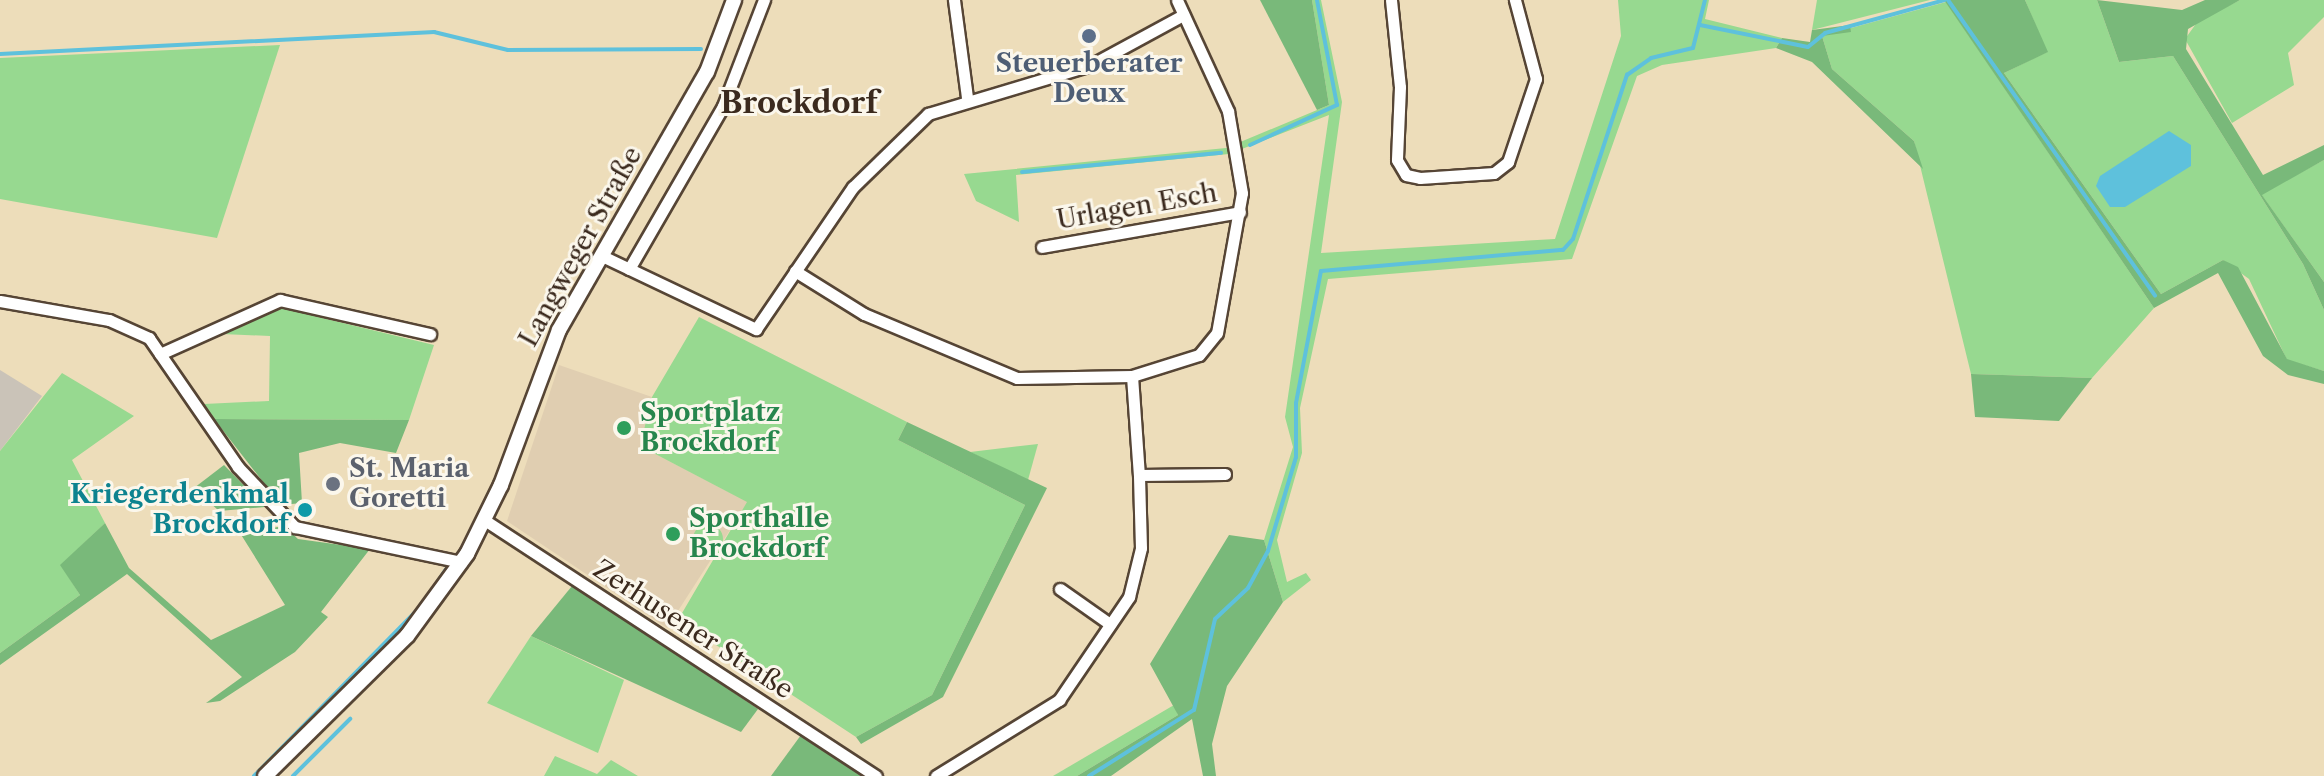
<!DOCTYPE html>
<html>
<head>
<meta charset="utf-8">
<style>
  body { margin:0 }
  #map { position:relative; width:2324px; height:776px; overflow:hidden; background:#edddba; font-family:"Libre Caslon Text",serif }
  div>[style] { position:absolute }
  .built>* { inset:0; background:#e0ceb1 }
  .industrial>* { inset:0; background:#cac3b8 }
  .green>* { inset:0; background:#97d990 }
  .round { border-radius:50% }
  .forest>* { inset:0; background:#79b97a }
  .water>* { inset:0; background:#5ec1dc }
  .stream>* { height:4px; margin:-2px; padding:0 2px; transform-origin:2px; border-radius:2px; background:#5ec1dc }
  .roads { filter:drop-shadow(2px 0 #564535) drop-shadow(-2px 0 #564535) drop-shadow(0 2px #564535) drop-shadow(0 -2px #564535) }
  .minor>* { height:11px; margin:-5.5px; padding:0 5.5px; transform-origin:5.5px; border-radius:5.5px; background:#fff }
  .tertiary>* { height:14px; margin:-7px; padding:0 7px; transform-origin:7px; border-radius:7px; background:#fff }
  .dots>* { width:22px; height:22px; translate:-50% -50%; box-sizing:border-box; border:4px solid #fbf7ec; border-radius:50% }
  span { translate:-50% -50%; white-space:nowrap; text-align:center; line-height:1.15; -webkit-text-stroke:6px #fbf7ec; paint-order:stroke }
  .service-label { font-size:26px; color:#4e5e75; font-weight:700 }
  .street-label { font-size:26px; color:#3b2a1e }
  .leisure-label { font-size:26px; color:#27864d; font-weight:700 }
  .left { translate:0 -50%; text-align:left }
  .worship-label { font-size:26px; color:#5b616d; font-weight:700 }
  .culture-label { font-size:26px; color:#0d838f; font-weight:700 }
  .right { translate:-100% -50%; text-align:right }
  .quarter-label { font-size:30px; color:#3b2a1e; font-weight:700 }
</style>
</head>
<body>
<div id="map">
  <div class="built">
    <div style="clip-path:polygon(559px 365px,652px 397px,640px 446px,748px 502px,667px 628px,507px 521px)"></div>
  </div>
  <div class="industrial">
    <div style="clip-path:polygon(0 370px,42px 396px,0 451px)"></div>
  </div>
  <div class="green">
    <div style="clip-path:polygon(1312px 0,1321px 0,1342px 102px,1321px 253px,1555px 239px,1621px 36px,1618px 0,1709px 0,1705px 19px,1782px 38px,1776px 48px,1662px 65px,1637px 76px,1572px 259px,1328px 279px,1300px 408px,1302px 453px,1277px 540px,1287px 582px,1306px 573px,1311px 580px,1283px 602px,1264px 540px,1293px 447px,1285px 417px,1329px 115px,1229px 154px,1016px 175px,1019px 222px,976px 201px,964px 174px,1226px 148px,1329px 105px)"></div>
    <div style="clip-path:polygon(1817px 0,1930px 0,1812px 30px)"></div>
    <div style="clip-path:polygon(2025px 0,2097px 0,2119px 62px,2173px 56px,2303px 264px,2324px 310px,2324px 371px,2287px 360px,2249px 279px,2223px 260px,2161px 294px,2004px 73px,2047px 52px)"></div>
    <div style="clip-path:polygon(2240px 0,2324px 0,2324px 17px,2288px 53px,2294px 85px,2232px 123px,2185px 39px,2198px 21px)"></div>
    <div style="clip-path:polygon(1946px 2px,2154px 308px,2092px 378px,1971px 374px,1914px 141px,1832px 69px,1822px 36px)"></div>
    <div style="clip-path:polygon(280px 45px,217px 238px,0 199px,0 58px)"></div>
    <div style="clip-path:polygon(2324px 160px,2324px 282px,2261px 194px)"></div>
    <div style="clip-path:polygon(281px 308px,434px 345px,409px 420px,214px 419px,204px 404px,269px 401px,270px 336px,222px 334px)"></div>
    <div style="clip-path:polygon(699px 317px,907px 422px,898px 440px,1025px 505px,932px 695px,856px 737px,678px 620px,747px 502px,640px 446px,652px 397px)"></div>
    <div style="clip-path:polygon(62px 373px,134px 416px,72px 460px,105px 523px,61px 565px,80px 595px,0 653px,0 451px)"></div>
    <div style="clip-path:polygon(1038px 444px,1028px 480px,970px 452px)"></div>
    <div class="round" style="left:693px;top:524px;width:30px;height:30px"></div>
    <div style="clip-path:polygon(531px 636px,624px 680px,598px 753px,487px 703px)"></div>
    <div style="clip-path:polygon(1174px 705px,1178px 715px,1077px 776px,1053px 776px)"></div>
    <div style="clip-path:polygon(555px 756px,597px 774px,611px 760px,638px 776px,544px 776px)"></div>
  </div>
  <div class="forest">
    <div style="clip-path:polygon(1260px 0,1312px 0,1329px 105px,1317px 110px)"></div>
    <div style="clip-path:polygon(1944px 0,2025px 0,2048px 52px,2004px 73px,2161px 294px,2223px 260px,2238px 267px,2287px 359px,2324px 371px,2324px 384px,2288px 375px,2263px 356px,2218px 273px,2154px 308px)"></div>
    <div style="clip-path:polygon(2097px 0,2182px 10px,2205px 0,2240px 0,2188px 29px,2186px 49px,2263px 175px,2324px 145px,2324px 160px,2262px 195px,2324px 282px,2324px 310px,2303px 264px,2173px 56px,2119px 62px)"></div>
    <div style="clip-path:polygon(1850px 25px,1851px 32px,1822px 36px,1832px 69px,1914px 141px,1923px 169px,1812px 62px,1776px 48px,1782px 38px,1810px 42px,1812px 30px)"></div>
    <div style="clip-path:polygon(1971px 374px,1972px 374px,2092px 378px,2059px 421px,1975px 417px)"></div>
    <div style="clip-path:polygon(214px 419px,409px 420px,396px 453px,340px 443px,299px 453px,302px 503px,281px 505px)"></div>
    <div style="clip-path:polygon(907px 422px,1047px 488px,943px 697px,861px 744px,856px 737px,932px 695px,1025px 505px,898px 440px)"></div>
    <div style="clip-path:polygon(224px 465px,265px 507px,219px 511px,194px 488px)"></div>
    <div style="clip-path:polygon(105px 523px,129px 568px,211px 640px,285px 605px,240px 533px,284px 526px,298px 539px,370px 549px,321px 612px,328px 617px,295px 652px,220px 701px,206px 703px,242px 677px,127px 574px,0 665px,0 653px,80px 595px,60px 565px)"></div>
    <div style="clip-path:polygon(1229px 535px,1264px 540px,1283px 602px,1227px 686px,1212px 744px,1216px 776px,1203px 776px,1192px 719px,1111px 776px,1077px 776px,1178px 715px,1150px 664px)"></div>
    <div style="clip-path:polygon(572px 586px,727px 688px,758px 709px,741px 732px,531px 636px)"></div>
    <div style="clip-path:polygon(801px 735px,865px 776px,771px 776px)"></div>
  </div>
  <div class="water">
    <div style="clip-path:polygon(2169px 131px,2191px 145px,2191px 166px,2125px 207px,2110px 207px,2096px 186px,2100px 176px)"></div>
  </div>
  <div class="stream">
    <div style="left:1948px;top:0;width:361px;rotate:55deg"></div>
    <div style="left:1700px;top:25px;width:110px;rotate:11.5deg"></div>
    <div style="left:1808px;top:47px;width:22px;rotate:-39deg"></div>
    <div style="left:1825px;top:33px;width:124px;rotate:-15.4deg"></div>
    <div style="left:0;top:54px;width:435px;rotate:-2.9deg"></div>
    <div style="left:434px;top:32px;width:76px;rotate:13.7deg"></div>
    <div style="left:508px;top:50px;width:193px;rotate:-0.3deg"></div>
    <div style="left:1250px;top:145px;width:96px;rotate:-24.7deg"></div>
    <div style="left:1337px;top:105px;width:107px;rotate:-100.8deg"></div>
    <div style="left:1022px;top:172px;width:200px;rotate:-5.5deg"></div>
    <div style="left:432px;top:590px;width:25px;rotate:-56deg"></div>
    <div style="left:254px;top:776px;width:233px;rotate:-45.5deg"></div>
    <div style="left:293px;top:776px;width:81px;rotate:-45deg"></div>
    <div style="left:1089px;top:776px;width:124px;rotate:-32.2deg"></div>
    <div style="left:1194px;top:710px;width:93px;rotate:-77deg"></div>
    <div style="left:1215px;top:619px;width:45px;rotate:-43.2deg"></div>
    <div style="left:1248px;top:588px;width:42px;rotate:-61.6deg"></div>
    <div style="left:1268px;top:551px;width:98px;rotate:-73.4deg"></div>
    <div style="left:1296px;top:457px;width:54px;rotate:-90deg"></div>
    <div style="left:1296px;top:403px;width:134px;rotate:-79.3deg"></div>
    <div style="left:1321px;top:271px;width:243px;rotate:-5deg"></div>
    <div style="left:1563px;top:250px;width:15px;rotate:-48deg"></div>
    <div style="left:1573px;top:239px;width:173px;rotate:-71.8deg"></div>
    <div style="left:1627px;top:75px;width:29px;rotate:-35deg"></div>
    <div style="left:1651px;top:58px;width:43px;rotate:-13.4deg"></div>
    <div style="left:1693px;top:48px;width:49px;rotate:-76deg"></div>
  </div>
  <div class="roads">
    <div class="minor">
      <div style="left:954px;top:0;width:98px;rotate:82.4deg"></div>
      <div style="left:1391px;top:0;width:87px;rotate:84.1deg"></div>
      <div style="left:1400px;top:87px;width:73px;rotate:92.4deg"></div>
      <div style="left:1397px;top:160px;width:17px;rotate:59deg"></div>
      <div style="left:1406px;top:175px;width:14px;rotate:12deg"></div>
      <div style="left:1420px;top:178px;width:74px;rotate:-3.9deg"></div>
      <div style="left:1494px;top:173px;width:18px;rotate:-38deg"></div>
      <div style="left:1508px;top:162px;width:88px;rotate:-71.4deg"></div>
      <div style="left:1536px;top:79px;width:82px;rotate:-104.9deg"></div>
      <div style="left:1042px;top:247px;width:201px;rotate:-10deg"></div>
      <div style="left:600px;top:255px;width:173px;rotate:25.4deg"></div>
      <div style="left:756px;top:329px;width:172px;rotate:-55.7deg"></div>
      <div style="left:853px;top:187px;width:105px;rotate:-44.2deg"></div>
      <div style="left:928px;top:114px;width:170px;rotate:-16.7deg"></div>
      <div style="left:1091px;top:65px;width:105px;rotate:-28.5deg"></div>
      <div style="left:629px;top:269px;width:188px;rotate:-60deg"></div>
      <div style="left:723px;top:106px;width:114px;rotate:-68.9deg"></div>
      <div style="left:795px;top:271px;width:81px;rotate:31.9deg"></div>
      <div style="left:864px;top:314px;width:166px;rotate:22.7deg"></div>
      <div style="left:1017px;top:378px;width:115px;rotate:-1deg"></div>
      <div style="left:1132px;top:376px;width:70px;rotate:-17.4deg"></div>
      <div style="left:1199px;top:355px;width:28px;rotate:-51deg"></div>
      <div style="left:1217px;top:333px;width:142px;rotate:-79.9deg"></div>
      <div style="left:1242px;top:193px;width:83px;rotate:-99.7deg"></div>
      <div style="left:1228px;top:111px;width:122px;rotate:-114.7deg"></div>
      <div style="left:0;top:301px;width:111px;rotate:9.9deg"></div>
      <div style="left:109px;top:320px;width:44px;rotate:24.2deg"></div>
      <div style="left:149px;top:338px;width:157px;rotate:55.4deg"></div>
      <div style="left:238px;top:467px;width:83px;rotate:46.5deg"></div>
      <div style="left:295px;top:527px;width:170px;rotate:11.9deg"></div>
      <div style="left:160px;top:354px;width:132px;rotate:-24.2deg"></div>
      <div style="left:280px;top:300px;width:154px;rotate:12.8deg"></div>
      <div style="left:1132px;top:376px;width:99px;rotate:86deg"></div>
      <div style="left:1139px;top:475px;width:86px;rotate:-0.7deg"></div>
      <div style="left:486px;top:521px;width:466px;rotate:33.2deg"></div>
      <div style="left:1060px;top:589px;width:61px;rotate:35deg"></div>
      <div style="left:936px;top:776px;width:145px;rotate:-31.7deg"></div>
      <div style="left:1059px;top:700px;width:125px;rotate:-55.8deg"></div>
      <div style="left:1129px;top:597px;width:50px;rotate:-76.2deg"></div>
      <div style="left:1141px;top:548px;width:73px;rotate:-91.6deg"></div>
    </div>
    <div class="tertiary">
      <div style="left:265px;top:776px;width:199px;rotate:-44.6deg"></div>
      <div style="left:407px;top:636px;width:102px;rotate:-53.8deg"></div>
      <div style="left:467px;top:554px;width:77px;rotate:-63.8deg"></div>
      <div style="left:501px;top:485px;width:165px;rotate:-69.5deg"></div>
      <div style="left:559px;top:330px;width:297px;rotate:-60.2deg"></div>
      <div style="left:707px;top:72px;width:77px;rotate:-69.4deg"></div>
    </div>
  </div>
  <div class="dots">
    <div style="left:1089px;top:36px;background:#5c6f8a"></div>
    <div style="left:624px;top:428px;background:#2e9e5b"></div>
    <div style="left:333px;top:484px;background:#6b7280"></div>
    <div style="left:305px;top:510px;background:#0f9aa8"></div>
    <div style="left:673px;top:534px;background:#2e9e5b"></div>
  </div>
  <div class="service-label">
    <span style="left:1089px;top:79px">Steuerberater<br>Deux</span>
  </div>
  <div class="street-label">
    <span style="left:1137px;top:207px;rotate:-10deg">Urlagen Esch</span>
    <span style="left:581px;top:247px;rotate:-61deg">Langweger Straße</span>
    <span style="left:693px;top:630px;rotate:33deg">Zerhusener Straße</span>
  </div>
  <div class="leisure-label">
    <span class="left" style="left:640px;top:428px">Sportplatz<br>Brockdorf</span>
    <span class="left" style="left:689px;top:534px">Sporthalle<br>Brockdorf</span>
  </div>
  <div class="worship-label">
    <span class="left" style="left:349px;top:484px">St. Maria<br>Goretti</span>
  </div>
  <div class="culture-label">
    <span class="right" style="left:289px;top:510px">Kriegerdenkmal<br>Brockdorf</span>
  </div>
  <div class="quarter-label">
    <span style="left:799px;top:103px">Brockdorf</span>
  </div>
</div>
</body>
</html>
